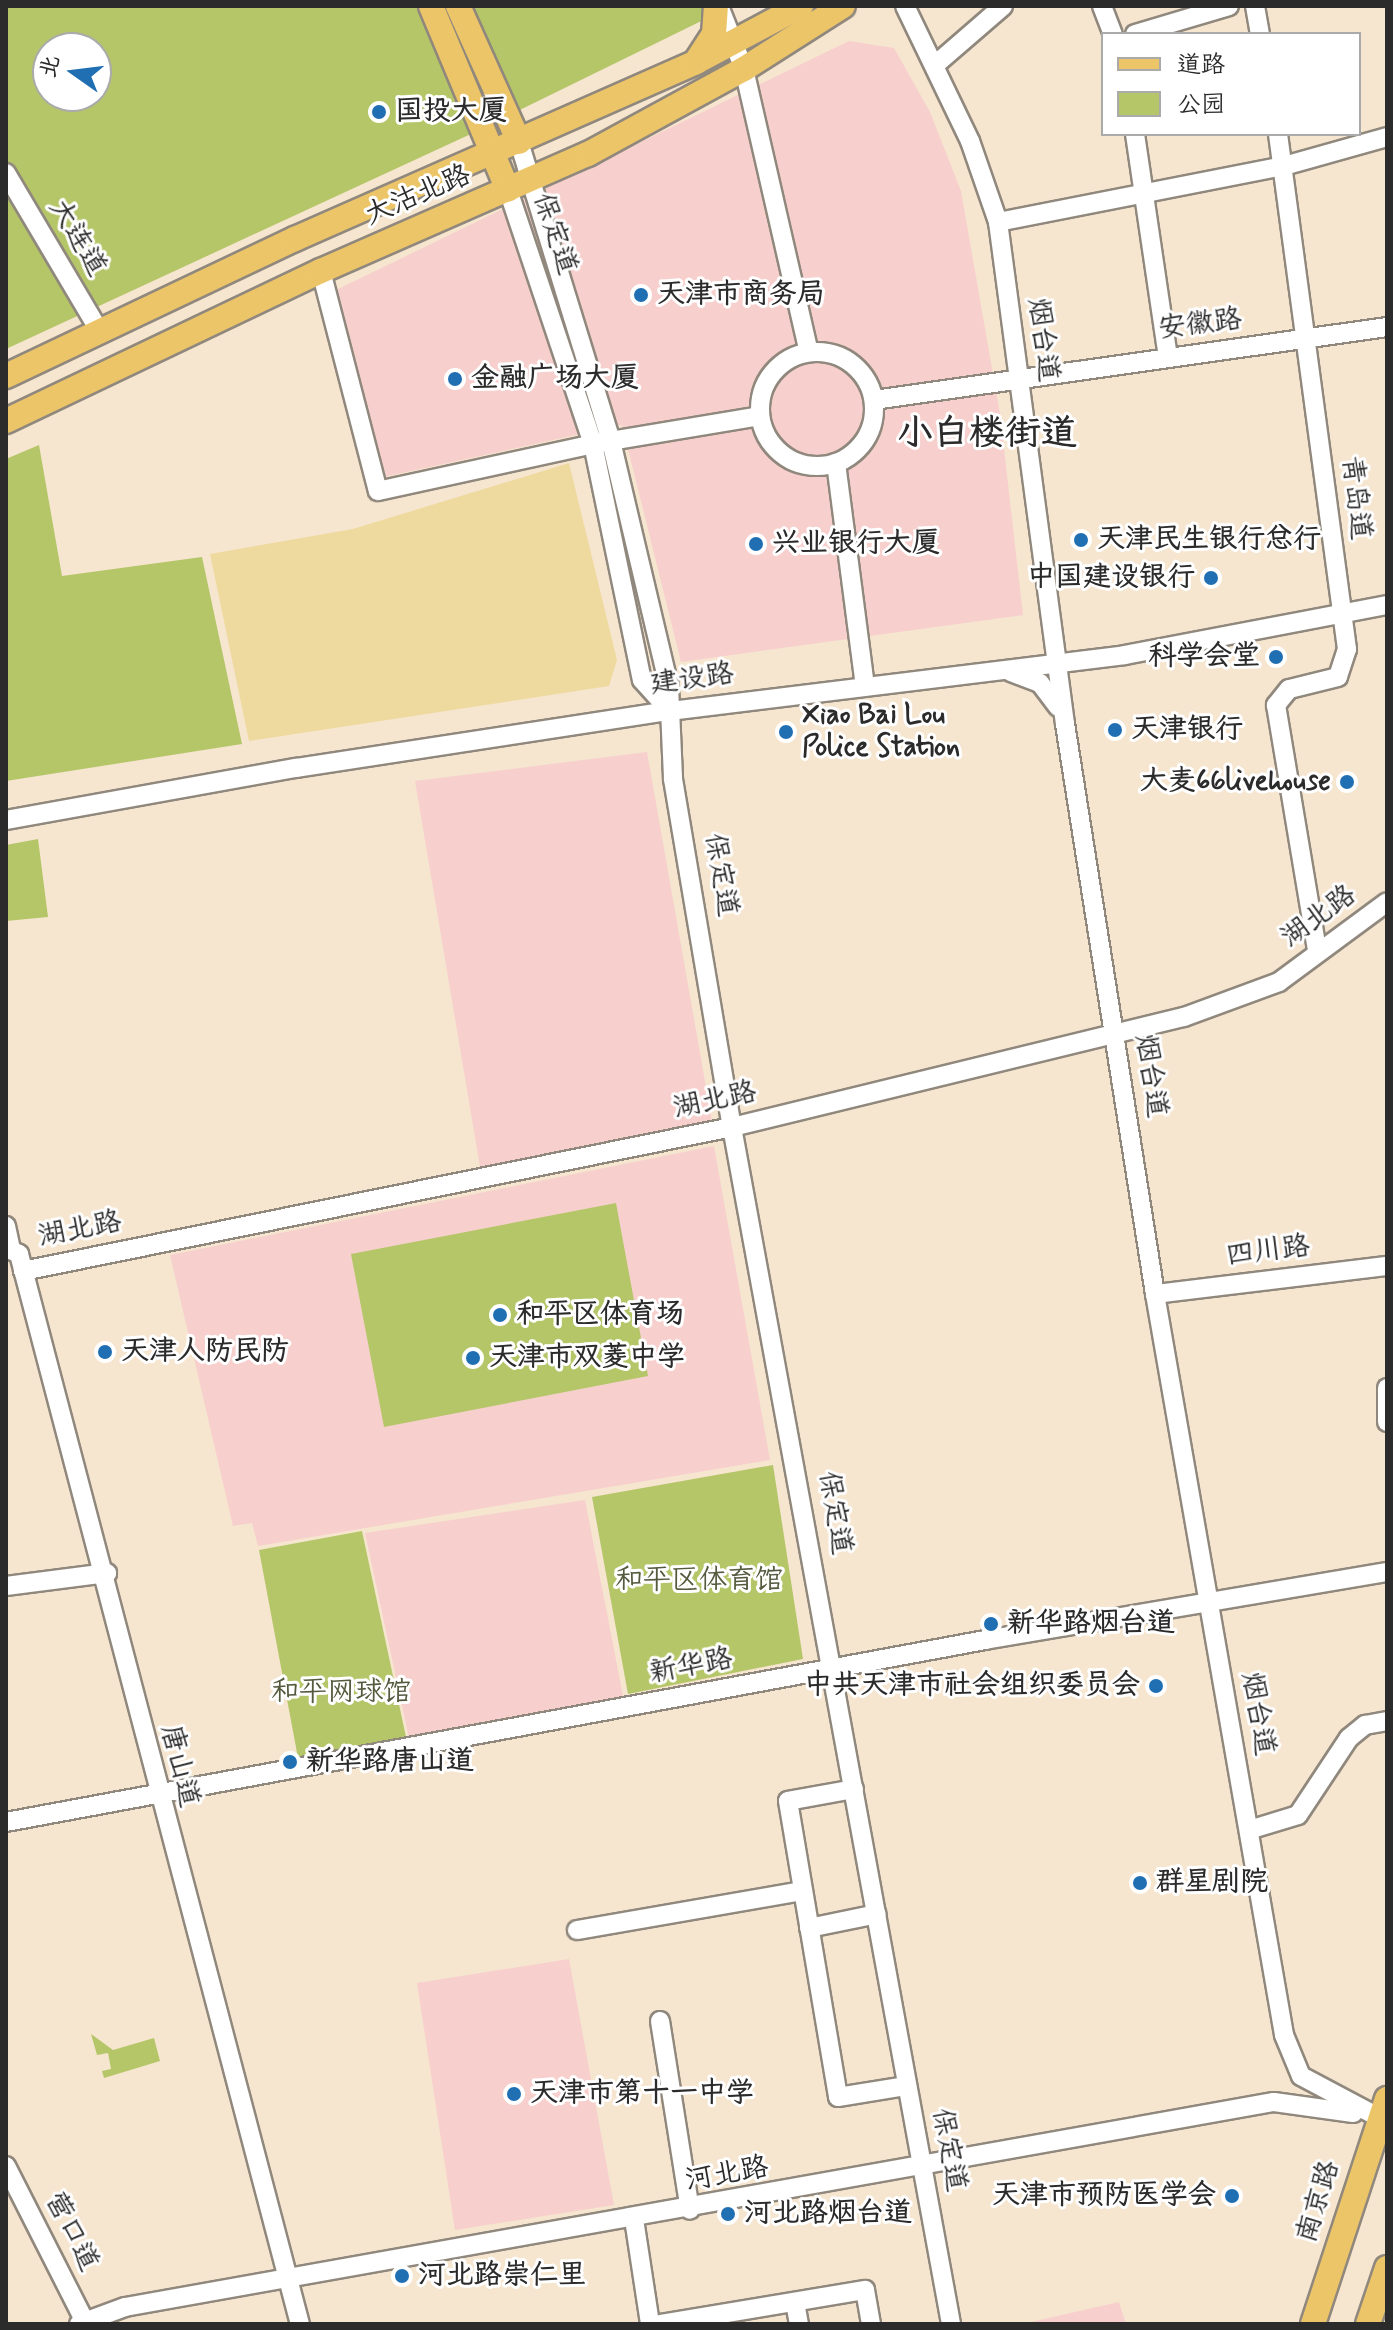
<!DOCTYPE html>
<html>
<head>
<meta charset="utf-8">
<style>
  body { margin:0 }
  #map { position:relative; width:1393px; height:2330px; overflow:hidden; background:#f6e5cf; font-family:Mynerve,"LXGW WenKai TC",sans-serif }
  div>[style] { position:absolute }
  .built>* { inset:0; background:#f7d0cd }
  .green>* { inset:0; background:#b5c669 }
  .sand>* { inset:0; background:#eeda9e }
  .roads { filter:drop-shadow(2px 0 #90887d) drop-shadow(-2px 0 #90887d) drop-shadow(0 2px #90887d) drop-shadow(0 -2px #90887d) }
  .minor>* { height:18px; margin:-9px; padding:0 9px; transform-origin:9px; border-radius:9px; background:#fff }
  .minor>.ring { margin:-9px; padding:0; box-sizing:content-box; background:none; border:18px solid #fff; border-radius:50% }
  .major>* { height:24px; margin:-12px; padding:0 12px; transform-origin:12px; border-radius:12px; background:#edc569 }
  .dots>* { width:22px; height:22px; translate:-50% -50%; box-sizing:border-box; border:4px solid #fff; border-radius:50% }
  span { translate:-50% -50%; white-space:nowrap; text-align:center; line-height:1.15; -webkit-text-stroke:6px #fff; paint-order:stroke }
  .poi-label { font-size:28px; color:#2b2b2b; font-weight:700 }
  .left { translate:0 -50%; text-align:left }
  .right { translate:-100% -50%; text-align:right }
  .street-label { font-size:28px; color:#2b2b2b }
  .park-label { font-size:28px; color:#545a3e }
  .district-label { font-size:36px; color:#2b2b2b; font-weight:700 }
  .frame { position:absolute; inset:0; border:8px solid #2b2b2b; pointer-events:none }
  .legend { position:absolute; left:1101px; top:32px; width:260px; height:104px; box-sizing:border-box; background:#fff; border:2px solid #aaa; margin:0; padding:10px 14px; list-style:none; font-size:24px; color:#2b2b2b }
  .legend li { display:flex; align-items:center; gap:16px; height:40px }
  .legend b { width:40px; border:2px solid #aaa }
  .north { position:absolute; left:32px; top:32px; width:80px; height:80px; box-sizing:border-box; background:#fff; border:2px solid #aaa; border-radius:50%; rotate:284deg; font-size:22px; font-weight:700; line-height:32px; text-align:center; color:#2b2b2b }
  .north::after { content:''; display:block; margin:auto; width:28px; height:36px; background:#1f6fb2; clip-path:polygon(50% 0,100% 100%,50% 72%,0 100%) }
</style>
</head>
<body>
<div id="map">
  <div class="built">
    <div style="clip-path:polygon(849px 41px,894px 48px,930px 112px,961px 191px,1000px 414px,1023px 615px,681px 662px,622px 425px,379px 478px,332px 292px)"></div>
    <div style="clip-path:polygon(647px 752px,712px 1121px,480px 1167px,415px 781px)"></div>
    <div style="clip-path:polygon(714px 1146px,770px 1460px,258px 1546px,252px 1523px,233px 1526px,170px 1255px)"></div>
    <div style="clip-path:polygon(585px 1500px,623px 1696px,409px 1738px,365px 1533px)"></div>
    <div style="clip-path:polygon(569px 1959px,614px 2205px,455px 2230px,417px 1983px)"></div>
    <div style="clip-path:polygon(1119px 2302px,1126px 2324px,1022px 2324px)"></div>
  </div>
  <div class="green">
    <div style="clip-path:polygon(evenodd,6px 6px,732px 6px,473px 133px,6px 349px,6px 6px,48px 48px,96px 48px,96px 96px,48px 96px,48px 48px)"></div>
    <div style="clip-path:polygon(39px 445px,62px 576px,202px 557px,242px 744px,6px 781px,6px 459px)"></div>
    <div style="clip-path:polygon(38px 839px,48px 917px,6px 921px,6px 845px)"></div>
    <div style="clip-path:polygon(616px 1203px,648px 1376px,384px 1427px,351px 1254px)"></div>
    <div style="clip-path:polygon(773px 1465px,803px 1659px,628px 1694px,592px 1497px)"></div>
    <div style="clip-path:polygon(362px 1531px,406px 1737px,298px 1758px,259px 1550px)"></div>
    <div style="clip-path:polygon(91px 2034px,113px 2050px,154px 2038px,160px 2061px,104px 2078px,102px 2071px,111px 2069px,108px 2053px,97px 2055px)"></div>
  </div>
  <div class="sand">
    <div style="clip-path:polygon(569px 463px,617px 660px,609px 686px,249px 741px,210px 554px,353px 529px)"></div>
  </div>
  <div class="roads">
    <div class="minor">
      <div style="left:719px;top:6px;width:68px;rotate:68.4deg"></div>
      <div style="left:744px;top:69px;width:290px;rotate:77.1deg"></div>
      <div style="left:905px;top:6px;width:150px;rotate:64.3deg"></div>
      <div style="left:970px;top:141px;width:86px;rotate:70.9deg"></div>
      <div style="left:998px;top:222px;width:506px;rotate:82.4deg"></div>
      <div style="left:1065px;top:724px;width:577px;rotate:81.03deg"></div>
      <div style="left:1155px;top:1294px;width:752px;rotate:80.12deg"></div>
      <div style="left:1284px;top:2035px;width:44px;rotate:67.5deg"></div>
      <div style="left:1301px;top:2076px;width:89px;rotate:28deg"></div>
      <div style="left:1102px;top:6px;width:30px;rotate:69deg"></div>
      <div style="left:1255px;top:6px;width:28px;rotate:80deg"></div>
      <div style="left:1135px;top:34px;width:98px;rotate:-16.6deg"></div>
      <div style="left:935px;top:65px;width:90px;rotate:-40.9deg"></div>
      <div style="left:1135px;top:134px;width:225px;rotate:81.6deg"></div>
      <div style="left:1278px;top:134px;width:520px;rotate:82.37deg"></div>
      <div style="left:1347px;top:649px;width:29px;rotate:108deg"></div>
      <div style="left:1338px;top:677px;width:50px;rotate:166.2deg"></div>
      <div style="left:1289px;top:689px;width:21px;rotate:129deg"></div>
      <div style="left:1276px;top:705px;width:248px;rotate:80.5deg"></div>
      <div style="left:519px;top:142px;width:313px;rotate:72.9deg"></div>
      <div style="left:611px;top:441px;width:252px;rotate:76.7deg"></div>
      <div style="left:669px;top:686px;width:93px;rotate:87.5deg"></div>
      <div style="left:673px;top:779px;width:353px;rotate:80.4deg"></div>
      <div style="left:732px;top:1127px;width:1217px;rotate:79.63deg"></div>
      <div style="left:6px;top:173px;width:185px;rotate:59.4deg"></div>
      <div style="left:508px;top:190px;width:268px;rotate:71.5deg"></div>
      <div style="left:593px;top:444px;width:241px;rotate:78.3deg"></div>
      <div style="left:642px;top:680px;width:42px;rotate:47.9deg"></div>
      <div style="left:998px;top:222px;width:291px;rotate:-11.1deg"></div>
      <div style="left:1284px;top:166px;width:107px;rotate:-15.7deg"></div>
      <div style="left:321px;top:271px;width:227px;rotate:75.5deg"></div>
      <div style="left:378px;top:491px;width:220px;rotate:-12.3deg"></div>
      <div style="left:593px;top:444px;width:169px;rotate:-9.5deg"></div>
      <div class="ring" style="left:760px;top:352px;width:96px;height:96px"></div>
      <div style="left:874px;top:400px;width:518px;rotate:-8.1deg"></div>
      <div style="left:836px;top:463px;width:225px;rotate:82.6deg"></div>
      <div style="left:1011px;top:672px;width:31px;rotate:21deg"></div>
      <div style="left:1040px;top:683px;width:30px;rotate:53deg"></div>
      <div style="left:6px;top:820px;width:295px;rotate:-10.2deg"></div>
      <div style="left:296px;top:768px;width:378px;rotate:-8.7deg"></div>
      <div style="left:670px;top:711px;width:458px;rotate:-7deg"></div>
      <div style="left:1125px;top:655px;width:267px;rotate:-10.8deg"></div>
      <div style="left:6px;top:1226px;width:25px;rotate:78deg"></div>
      <div style="left:11px;top:1250px;width:9px;rotate:27deg"></div>
      <div style="left:19px;top:1254px;width:1106px;rotate:75.29deg"></div>
      <div style="left:23px;top:1271px;width:723px;rotate:-11.48deg"></div>
      <div style="left:732px;top:1127px;width:465px;rotate:-13.7deg"></div>
      <div style="left:1184px;top:1017px;width:101px;rotate:-20.2deg"></div>
      <div style="left:1279px;top:982px;width:134px;rotate:-36.5deg"></div>
      <div style="left:1155px;top:1294px;width:234px;rotate:-6.9deg"></div>
      <div style="left:1387px;top:1388px;width:34px;rotate:90deg"></div>
      <div style="left:6px;top:1586px;width:102px;rotate:-7.3deg"></div>
      <div style="left:854px;top:1789px;width:67px;rotate:169.7deg"></div>
      <div style="left:788px;top:1801px;width:300px;rotate:80.4deg"></div>
      <div style="left:838px;top:2097px;width:68px;rotate:-9.3deg"></div>
      <div style="left:6px;top:1822px;width:996px;rotate:-10.53deg"></div>
      <div style="left:985px;top:1640px;width:408px;rotate:-9.6deg"></div>
      <div style="left:1249px;top:1830px;width:51px;rotate:-17deg"></div>
      <div style="left:1298px;top:1815px;width:92px;rotate:-56.5deg"></div>
      <div style="left:1349px;top:1738px;width:21px;rotate:-39deg"></div>
      <div style="left:1365px;top:1725px;width:22px;rotate:-10deg"></div>
      <div style="left:809px;top:1928px;width:69px;rotate:-11.6deg"></div>
      <div style="left:577px;top:1930px;width:229px;rotate:-9.8deg"></div>
      <div style="left:660px;top:2021px;width:191px;rotate:81deg"></div>
      <div style="left:6px;top:2166px;width:177px;rotate:63.1deg"></div>
      <div style="left:634px;top:2219px;width:106px;rotate:81.3deg"></div>
      <div style="left:795px;top:2302px;width:22px;rotate:80deg"></div>
      <div style="left:79px;top:2324px;width:49px;rotate:-20.3deg"></div>
      <div style="left:125px;top:2307px;width:1167px;rotate:-10.12deg"></div>
      <div style="left:1274px;top:2102px;width:80px;rotate:7.9deg"></div>
      <div style="left:661px;top:2324px;width:207px;rotate:-9.5deg"></div>
      <div style="left:865px;top:2290px;width:35px;rotate:80deg"></div>
    </div>
    <div class="major">
      <div style="left:431px;top:6px;width:199px;rotate:67.3deg"></div>
      <div style="left:458px;top:6px;width:149px;rotate:65.8deg"></div>
      <div style="left:697px;top:60px;width:31px;rotate:-57deg"></div>
      <div style="left:714px;top:34px;width:28px;rotate:-86deg"></div>
      <div style="left:6px;top:376px;width:320px;rotate:-25.4deg"></div>
      <div style="left:295px;top:239px;width:438px;rotate:-23.8deg"></div>
      <div style="left:696px;top:62px;width:119px;rotate:-28.1deg"></div>
      <div style="left:6px;top:421px;width:349px;rotate:-25.5deg"></div>
      <div style="left:321px;top:271px;width:292px;rotate:-23.7deg"></div>
      <div style="left:588px;top:154px;width:178px;rotate:-28.6deg"></div>
      <div style="left:744px;top:69px;width:117px;rotate:-32.5deg"></div>
      <div style="left:1313px;top:2324px;width:237px;rotate:-71.8deg"></div>
      <div style="left:1368px;top:2324px;width:59px;rotate:-71.3deg"></div>
    </div>
  </div>
  <div class="dots">
    <div style="left:379px;top:112px;background:#1f6fb2"></div>
    <div style="left:641px;top:295px;background:#1f6fb2"></div>
    <div style="left:455px;top:379px;background:#1f6fb2"></div>
    <div style="left:1081px;top:540px;background:#1f6fb2"></div>
    <div style="left:756px;top:544px;background:#1f6fb2"></div>
    <div style="left:1211px;top:578px;background:#1f6fb2"></div>
    <div style="left:1276px;top:657px;background:#1f6fb2"></div>
    <div style="left:1115px;top:730px;background:#1f6fb2"></div>
    <div style="left:786px;top:732px;background:#1f6fb2"></div>
    <div style="left:1347px;top:782px;background:#1f6fb2"></div>
    <div style="left:500px;top:1315px;background:#1f6fb2"></div>
    <div style="left:105px;top:1352px;background:#1f6fb2"></div>
    <div style="left:473px;top:1358px;background:#1f6fb2"></div>
    <div style="left:991px;top:1624px;background:#1f6fb2"></div>
    <div style="left:1156px;top:1686px;background:#1f6fb2"></div>
    <div style="left:290px;top:1762px;background:#1f6fb2"></div>
    <div style="left:1140px;top:1883px;background:#1f6fb2"></div>
    <div style="left:514px;top:2094px;background:#1f6fb2"></div>
    <div style="left:1232px;top:2196px;background:#1f6fb2"></div>
    <div style="left:728px;top:2214px;background:#1f6fb2"></div>
    <div style="left:402px;top:2276px;background:#1f6fb2"></div>
  </div>
  <div class="poi-label">
    <span class="left" style="left:395px;top:112px">国投大厦</span>
    <span class="left" style="left:657px;top:295px">天津市商务局</span>
    <span class="left" style="left:471px;top:379px">金融广场大厦</span>
    <span class="left" style="left:1097px;top:540px">天津民生银行总行</span>
    <span class="left" style="left:772px;top:544px">兴业银行大厦</span>
    <span class="right" style="left:1195px;top:578px">中国建设银行</span>
    <span class="right" style="left:1260px;top:657px">科学会堂</span>
    <span class="left" style="left:802px;top:732px">Xiao Bai Lou<br>Police Station</span>
    <span class="left" style="left:1131px;top:730px">天津银行</span>
    <span class="right" style="left:1331px;top:782px">大麦66livehouse</span>
    <span class="left" style="left:516px;top:1315px">和平区体育场</span>
    <span class="left" style="left:121px;top:1352px">天津人防民防</span>
    <span class="left" style="left:489px;top:1358px">天津市双菱中学</span>
    <span class="left" style="left:1007px;top:1624px">新华路烟台道</span>
    <span class="right" style="left:1140px;top:1686px">中共天津市社会组织委员会</span>
    <span class="left" style="left:306px;top:1762px">新华路唐山道</span>
    <span class="left" style="left:1156px;top:1883px">群星剧院</span>
    <span class="left" style="left:530px;top:2094px">天津市第十一中学</span>
    <span class="right" style="left:1216px;top:2196px">天津市预防医学会</span>
    <span class="left" style="left:744px;top:2214px">河北路烟台道</span>
    <span class="left" style="left:418px;top:2276px">河北路崇仁里</span>
  </div>
  <div class="street-label">
    <span style="left:418px;top:196px;rotate:-23deg">大沽北路</span>
    <span style="left:554px;top:234px;rotate:71deg">保定道</span>
    <span style="left:77px;top:238px;rotate:59deg">大连道</span>
    <span style="left:1200px;top:325px;rotate:-7deg">安徽路</span>
    <span style="left:1042px;top:340px;rotate:82deg">烟台道</span>
    <span style="left:1355px;top:498px;rotate:83deg">青岛道</span>
    <span style="left:692px;top:680px;rotate:-8deg">建设路</span>
    <span style="left:720px;top:875px;rotate:80deg">保定道</span>
    <span style="left:1319px;top:917px;rotate:-36deg">湖北路</span>
    <span style="left:1150px;top:1076px;rotate:81deg">烟台道</span>
    <span style="left:715px;top:1101px;rotate:-12deg">湖北路</span>
    <span style="left:80px;top:1230px;rotate:-11deg">湖北路</span>
    <span style="left:1268px;top:1252px;rotate:-7deg">四川路</span>
    <span style="left:834px;top:1513px;rotate:80deg">保定道</span>
    <span style="left:691px;top:1667px;rotate:-11deg">新华路</span>
    <span style="left:1257px;top:1714px;rotate:80deg">烟台道</span>
    <span style="left:179px;top:1766px;rotate:76deg">唐山道</span>
    <span style="left:948px;top:2150px;rotate:79deg">保定道</span>
    <span style="left:727px;top:2175px;rotate:-10deg">河北路</span>
    <span style="left:1319px;top:2202px;rotate:-73deg">南京路</span>
    <span style="left:71px;top:2232px;rotate:63deg">营口道</span>
  </div>
  <div class="park-label">
    <span style="left:699px;top:1581px">和平区体育馆</span>
    <span style="left:341px;top:1693px">和平网球馆</span>
  </div>
  <div class="district-label">
    <span style="left:987px;top:435px">小白楼街道</span>
  </div>
  <div class="frame"></div>
  <ul class="legend">
  <li><b style="height:10px;background:#edc569"></b>道路</li>
  <li><b style="height:22px;background:#b5c669"></b>公园</li>
  </ul>
  <div class="north">北</div>
</div>
</body>
</html>
